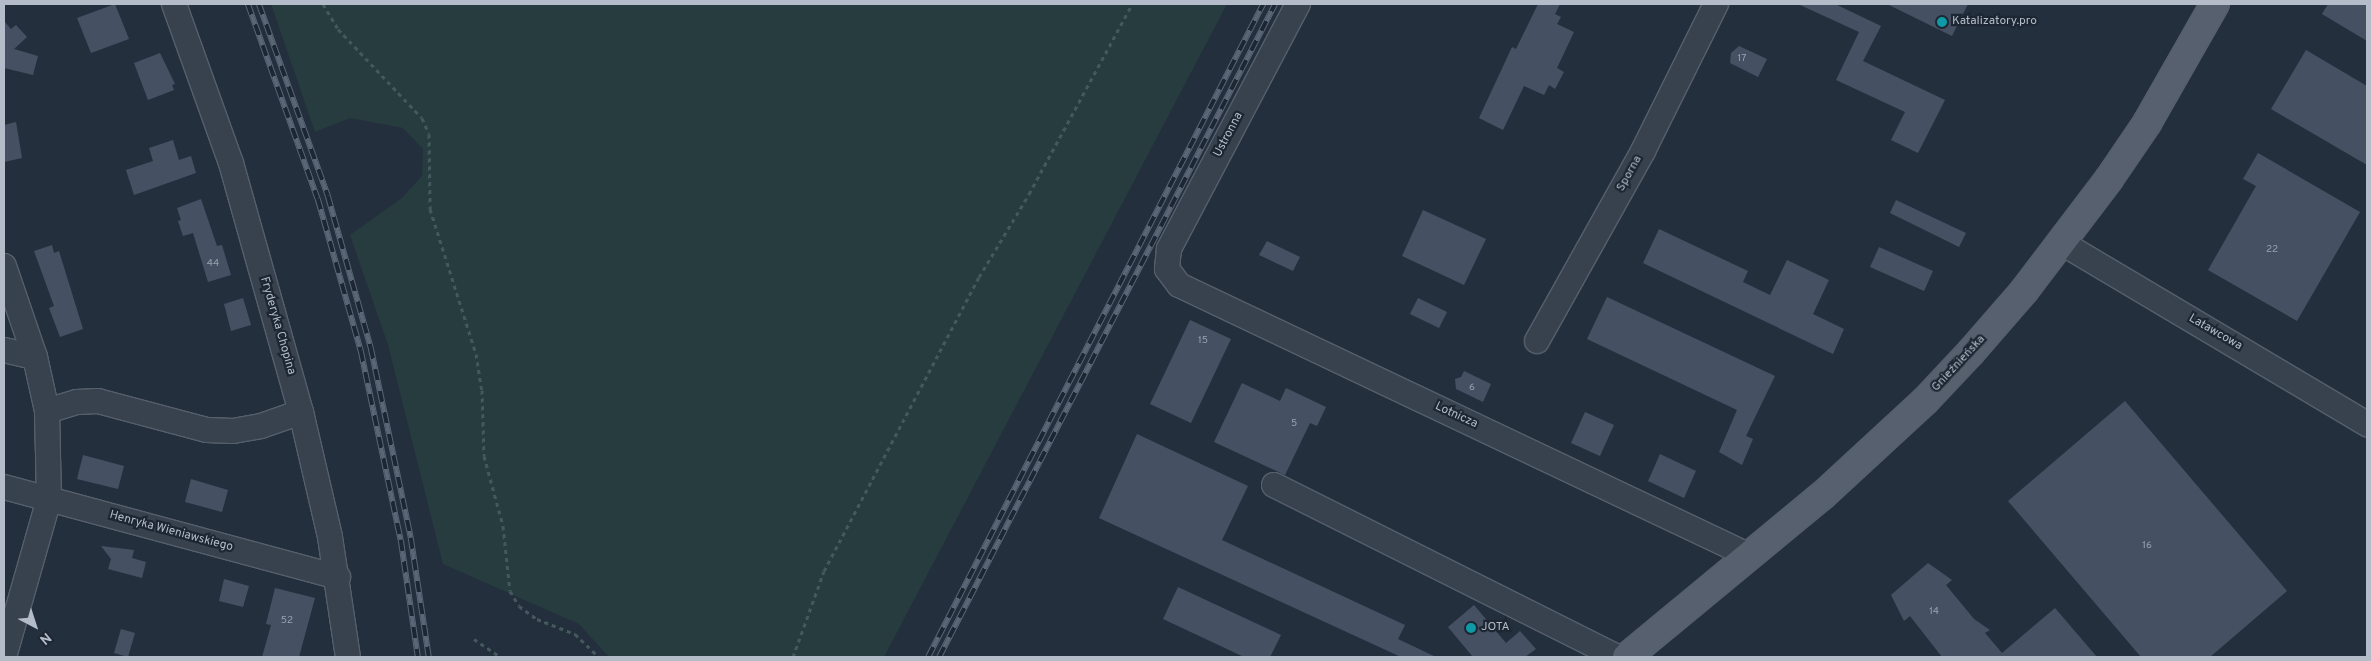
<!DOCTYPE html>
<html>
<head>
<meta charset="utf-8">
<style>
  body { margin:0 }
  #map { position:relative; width:2371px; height:661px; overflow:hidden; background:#242f3e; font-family:Overpass,sans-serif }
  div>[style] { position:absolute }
  .green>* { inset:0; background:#263c3f }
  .building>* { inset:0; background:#455162 }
  .path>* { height:3px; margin-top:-1.5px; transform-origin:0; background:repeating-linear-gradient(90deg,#44595c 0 4px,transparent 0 8px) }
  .roads { filter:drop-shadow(1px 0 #565f6c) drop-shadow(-1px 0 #565f6c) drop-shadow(0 1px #565f6c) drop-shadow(0 -1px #565f6c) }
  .minor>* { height:24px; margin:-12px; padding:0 12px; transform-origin:12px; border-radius:12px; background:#38414e }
  .major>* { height:28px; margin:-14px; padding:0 14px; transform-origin:14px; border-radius:14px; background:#56606e }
  .rail>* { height:5.5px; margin-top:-2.75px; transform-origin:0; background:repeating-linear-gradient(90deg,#1d2633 0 11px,#5a6575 0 22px); box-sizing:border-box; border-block:1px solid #5a6575 }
  .dots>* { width:14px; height:14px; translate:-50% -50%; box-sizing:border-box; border:2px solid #1d2633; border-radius:50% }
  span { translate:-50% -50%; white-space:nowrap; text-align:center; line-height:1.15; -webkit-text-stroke:4.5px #1d2633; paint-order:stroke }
  .number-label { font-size:10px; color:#98a1af }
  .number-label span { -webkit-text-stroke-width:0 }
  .poi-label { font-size:12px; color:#b4bcc9 }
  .left { translate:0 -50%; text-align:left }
  .street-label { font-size:12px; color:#b4bcc9 }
  .frame { position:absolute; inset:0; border:5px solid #b4bcc9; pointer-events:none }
  .north { position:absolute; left:10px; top:601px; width:50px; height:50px; -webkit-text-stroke:4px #1d2633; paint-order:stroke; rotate:140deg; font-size:14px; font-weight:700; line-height:20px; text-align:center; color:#b4bcc9 }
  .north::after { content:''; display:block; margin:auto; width:18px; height:22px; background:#b4bcc9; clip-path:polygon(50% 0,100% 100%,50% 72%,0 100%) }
</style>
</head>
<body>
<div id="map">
  <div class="green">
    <div style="clip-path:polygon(271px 4px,1227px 4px,884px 657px,609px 657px,579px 624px,443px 564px,388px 345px,350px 235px,402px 198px,422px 176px,423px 149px,403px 128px,350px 118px,315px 132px)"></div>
  </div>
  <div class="building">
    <div style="clip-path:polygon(115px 4px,129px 39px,91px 53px,77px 18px)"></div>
    <div style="clip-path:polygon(1538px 4px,1560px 4px,1555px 14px,1561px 17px,1557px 24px,1574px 32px,1557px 68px,1564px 72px,1555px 89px,1549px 85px,1544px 95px,1524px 86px,1503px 130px,1479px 118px,1512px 47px,1516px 49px)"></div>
    <div style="clip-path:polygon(1798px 4px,1835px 4px,1881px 26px,1863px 61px,1945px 100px,1918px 153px,1891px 140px,1905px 112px,1836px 80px,1859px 32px)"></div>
    <div style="clip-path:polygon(1887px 4px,1968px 4px,1952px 36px)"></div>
    <div style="clip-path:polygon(2328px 4px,2367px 4px,2367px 41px,2322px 14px)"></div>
    <div style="clip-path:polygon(4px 21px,11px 29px,16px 25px,27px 37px,14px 49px,38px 56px,33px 75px,4px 68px)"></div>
    <div style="clip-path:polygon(1739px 46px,1767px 59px,1758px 77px,1730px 63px,1731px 53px)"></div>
    <div style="clip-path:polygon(2306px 50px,2367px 86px,2367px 165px,2271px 109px)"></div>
    <div style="clip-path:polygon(160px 53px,175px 84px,172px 85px,174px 90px,148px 100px,134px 63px)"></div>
    <div style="clip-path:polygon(16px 122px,22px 158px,4px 162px,4px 125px)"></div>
    <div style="clip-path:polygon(173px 140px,179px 160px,191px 156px,196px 173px,134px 195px,126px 170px,153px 161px,149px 148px)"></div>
    <div style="clip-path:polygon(2258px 153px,2360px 212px,2297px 321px,2208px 270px,2256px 186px,2243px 179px)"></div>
    <div style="clip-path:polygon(201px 199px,217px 246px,222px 245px,231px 275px,208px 282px,193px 233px,183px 236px,178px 221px,181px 220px,177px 208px)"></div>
    <div style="clip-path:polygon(1896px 200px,1966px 233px,1959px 247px,1890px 213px)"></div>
    <div style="clip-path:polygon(1423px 210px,1486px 239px,1464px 285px,1402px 256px)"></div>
    <div style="clip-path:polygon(1659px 229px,1748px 271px,1743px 282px,1770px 295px,1787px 260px,1829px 280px,1813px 314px,1844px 329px,1833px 354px,1643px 263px)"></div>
    <div style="clip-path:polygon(1267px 241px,1300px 257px,1293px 271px,1259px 255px)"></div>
    <div style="clip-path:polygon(52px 245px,54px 253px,59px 251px,83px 329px,60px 337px,49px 308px,54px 306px,34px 251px)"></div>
    <div style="clip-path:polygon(1879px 247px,1933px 271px,1924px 291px,1870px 267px)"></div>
    <div style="clip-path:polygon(1607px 297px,1775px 376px,1746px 436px,1753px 439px,1742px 465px,1719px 452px,1737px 410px,1587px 339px)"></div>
    <div style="clip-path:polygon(243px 298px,251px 325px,231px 331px,224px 304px)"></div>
    <div style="clip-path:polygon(1418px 298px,1447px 312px,1439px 328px,1410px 314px)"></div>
    <div style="clip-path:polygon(1190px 320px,1231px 339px,1191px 423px,1150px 404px)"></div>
    <div style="clip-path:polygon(1464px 371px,1491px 384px,1483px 402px,1456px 389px,1455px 379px,1461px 377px)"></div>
    <div style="clip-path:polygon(1242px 383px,1280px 401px,1286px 388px,1326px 407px,1317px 426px,1310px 423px,1285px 475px,1214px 442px)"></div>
    <div style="clip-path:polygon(2125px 401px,2287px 591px,2210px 657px,2141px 657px,2008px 501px)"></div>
    <div style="clip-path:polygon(1585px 412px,1614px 425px,1600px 456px,1571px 443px)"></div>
    <div style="clip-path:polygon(1137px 434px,1248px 486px,1222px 540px,1405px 625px,1398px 639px,1436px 657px,1401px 657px,1099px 518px)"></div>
    <div style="clip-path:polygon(1660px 454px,1696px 471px,1684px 498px,1648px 481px)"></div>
    <div style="clip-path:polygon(83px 455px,124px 466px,118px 489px,77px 479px)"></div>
    <div style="clip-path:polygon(191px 479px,228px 490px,222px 512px,185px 502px)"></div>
    <div style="clip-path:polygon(101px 546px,134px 550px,132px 558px,146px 562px,142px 578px,108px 569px,111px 559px)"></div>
    <div style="clip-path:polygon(1928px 563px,1952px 580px,1946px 585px,1974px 619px,1990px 630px,1985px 633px,2002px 653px,2055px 608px,2097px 657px,1942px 657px,1910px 616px,1904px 621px,1891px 595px)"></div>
    <div style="clip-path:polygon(224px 579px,249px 586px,243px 607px,219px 601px)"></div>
    <div style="clip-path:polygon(1178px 587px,1281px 635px,1270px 657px,1244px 657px,1163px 619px)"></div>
    <div style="clip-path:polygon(275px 588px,315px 598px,299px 657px,262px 657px,271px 625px,266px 624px)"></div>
    <div style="clip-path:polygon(1474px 605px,1506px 643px,1520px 631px,1536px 649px,1525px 657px,1473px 657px,1448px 627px)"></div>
    <div style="clip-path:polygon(121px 629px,135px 633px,128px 657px,114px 653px)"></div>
  </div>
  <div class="path">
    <div style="left:323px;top:4px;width:29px;rotate:59deg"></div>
    <div style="left:338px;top:29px;width:122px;rotate:46.7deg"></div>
    <div style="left:422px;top:118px;width:17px;rotate:66deg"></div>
    <div style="left:429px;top:134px;width:75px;rotate:89.2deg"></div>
    <div style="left:430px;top:209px;width:152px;rotate:72.4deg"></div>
    <div style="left:476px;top:354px;width:36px;rotate:81deg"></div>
    <div style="left:482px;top:390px;width:66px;rotate:88.3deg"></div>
    <div style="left:484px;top:456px;width:73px;rotate:74.8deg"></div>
    <div style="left:503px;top:526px;width:65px;rotate:83.9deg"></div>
    <div style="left:510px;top:591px;width:17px;rotate:59deg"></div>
    <div style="left:519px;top:606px;width:22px;rotate:36deg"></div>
    <div style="left:537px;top:619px;width:41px;rotate:21.5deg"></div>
    <div style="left:575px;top:634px;width:33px;rotate:44deg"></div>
    <div style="left:474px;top:639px;width:32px;rotate:34deg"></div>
    <div style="left:793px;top:657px;width:91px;rotate:-70.2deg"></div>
    <div style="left:824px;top:571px;width:332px;rotate:-62.2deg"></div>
    <div style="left:979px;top:277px;width:97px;rotate:-58.9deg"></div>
    <div style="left:1029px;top:194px;width:216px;rotate:-61.5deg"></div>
  </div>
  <div class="roads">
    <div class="minor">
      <div style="left:174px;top:4px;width:169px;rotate:70.3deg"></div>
      <div style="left:231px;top:163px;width:259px;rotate:74.3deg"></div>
      <div style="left:301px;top:412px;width:128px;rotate:76.9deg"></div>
      <div style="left:330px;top:537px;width:121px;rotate:81.5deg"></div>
      <div style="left:1298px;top:4px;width:277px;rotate:117.8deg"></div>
      <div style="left:1169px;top:249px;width:20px;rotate:96deg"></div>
      <div style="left:1167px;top:269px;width:20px;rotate:53deg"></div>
      <div style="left:1179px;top:285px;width:632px;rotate:25.39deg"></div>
      <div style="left:2062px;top:243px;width:355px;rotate:30.7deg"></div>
      <div style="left:4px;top:266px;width:96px;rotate:71.2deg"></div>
      <div style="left:35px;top:357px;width:55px;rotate:77.5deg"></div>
      <div style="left:47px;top:411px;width:88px;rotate:88.7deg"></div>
      <div style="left:49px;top:499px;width:164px;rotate:105.9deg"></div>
      <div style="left:1537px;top:341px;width:218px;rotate:-60.8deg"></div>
      <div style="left:1643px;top:151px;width:164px;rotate:-63.6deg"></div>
      <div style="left:4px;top:350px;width:32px;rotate:13deg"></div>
      <div style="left:47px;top:411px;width:31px;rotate:-17deg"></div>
      <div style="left:77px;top:402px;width:21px;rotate:-3deg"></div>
      <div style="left:98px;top:401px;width:113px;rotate:14.9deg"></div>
      <div style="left:207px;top:430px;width:26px;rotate:2deg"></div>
      <div style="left:233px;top:431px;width:28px;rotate:-10deg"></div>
      <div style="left:261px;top:426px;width:42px;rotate:-19.3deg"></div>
      <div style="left:1274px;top:485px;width:385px;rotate:26.6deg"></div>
      <div style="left:4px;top:487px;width:346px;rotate:15.1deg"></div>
    </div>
    <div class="major">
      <div style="left:1627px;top:657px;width:254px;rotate:-39.6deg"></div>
      <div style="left:1823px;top:495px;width:139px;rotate:-42.7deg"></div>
      <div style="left:1925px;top:401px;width:67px;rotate:-46.8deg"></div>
      <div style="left:1971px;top:352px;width:81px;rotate:-49deg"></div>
      <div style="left:2024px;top:291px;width:141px;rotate:-52.8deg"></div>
      <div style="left:2109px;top:179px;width:68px;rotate:-55.8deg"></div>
      <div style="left:2147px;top:123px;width:137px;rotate:-60.3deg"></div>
    </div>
  </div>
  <div class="rail">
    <div style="left:248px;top:4px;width:207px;rotate:70.3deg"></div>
    <div style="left:318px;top:199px;width:158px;rotate:74.2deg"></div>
    <div style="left:361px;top:351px;width:193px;rotate:78.1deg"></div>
    <div style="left:401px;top:540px;width:118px;rotate:81.7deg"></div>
    <div style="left:259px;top:4px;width:204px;rotate:70.2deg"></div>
    <div style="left:328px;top:196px;width:158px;rotate:74.2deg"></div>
    <div style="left:371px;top:348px;width:194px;rotate:78.1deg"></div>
    <div style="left:411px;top:538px;width:120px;rotate:81.4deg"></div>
    <div style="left:928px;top:657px;width:734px;rotate:-62.84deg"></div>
    <div style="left:939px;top:657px;width:734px;rotate:-62.77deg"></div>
  </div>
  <div class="dots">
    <div style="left:1942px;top:22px;background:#0f9aa8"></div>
    <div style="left:1471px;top:628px;background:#0f9aa8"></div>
  </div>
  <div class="number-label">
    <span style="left:1742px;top:59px">17</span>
    <span style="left:2272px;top:250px">22</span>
    <span style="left:213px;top:264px">44</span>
    <span style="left:1203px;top:341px">15</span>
    <span style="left:1472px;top:388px">6</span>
    <span style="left:1294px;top:424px">5</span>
    <span style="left:2147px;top:546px">16</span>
    <span style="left:1934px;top:612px">14</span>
    <span style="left:287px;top:621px">52</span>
  </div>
  <div class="poi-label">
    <span class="left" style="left:1952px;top:22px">Katalizatory.pro</span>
    <span class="left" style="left:1481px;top:628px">JOTA</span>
  </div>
  <div class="street-label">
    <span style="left:1229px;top:135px;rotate:-62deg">Ustronna</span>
    <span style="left:1630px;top:174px;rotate:-61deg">Sporna</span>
    <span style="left:277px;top:326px;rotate:74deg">Fryderyka Chopina</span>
    <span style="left:2215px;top:333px;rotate:30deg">Latawcowa</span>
    <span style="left:1959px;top:364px;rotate:-47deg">Gnieźnieńska</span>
    <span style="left:1456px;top:416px;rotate:25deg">Lotnicza</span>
    <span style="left:171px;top:532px;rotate:15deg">Henryka Wieniawskiego</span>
  </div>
  <div class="frame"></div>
  <div class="north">N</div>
</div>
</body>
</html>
